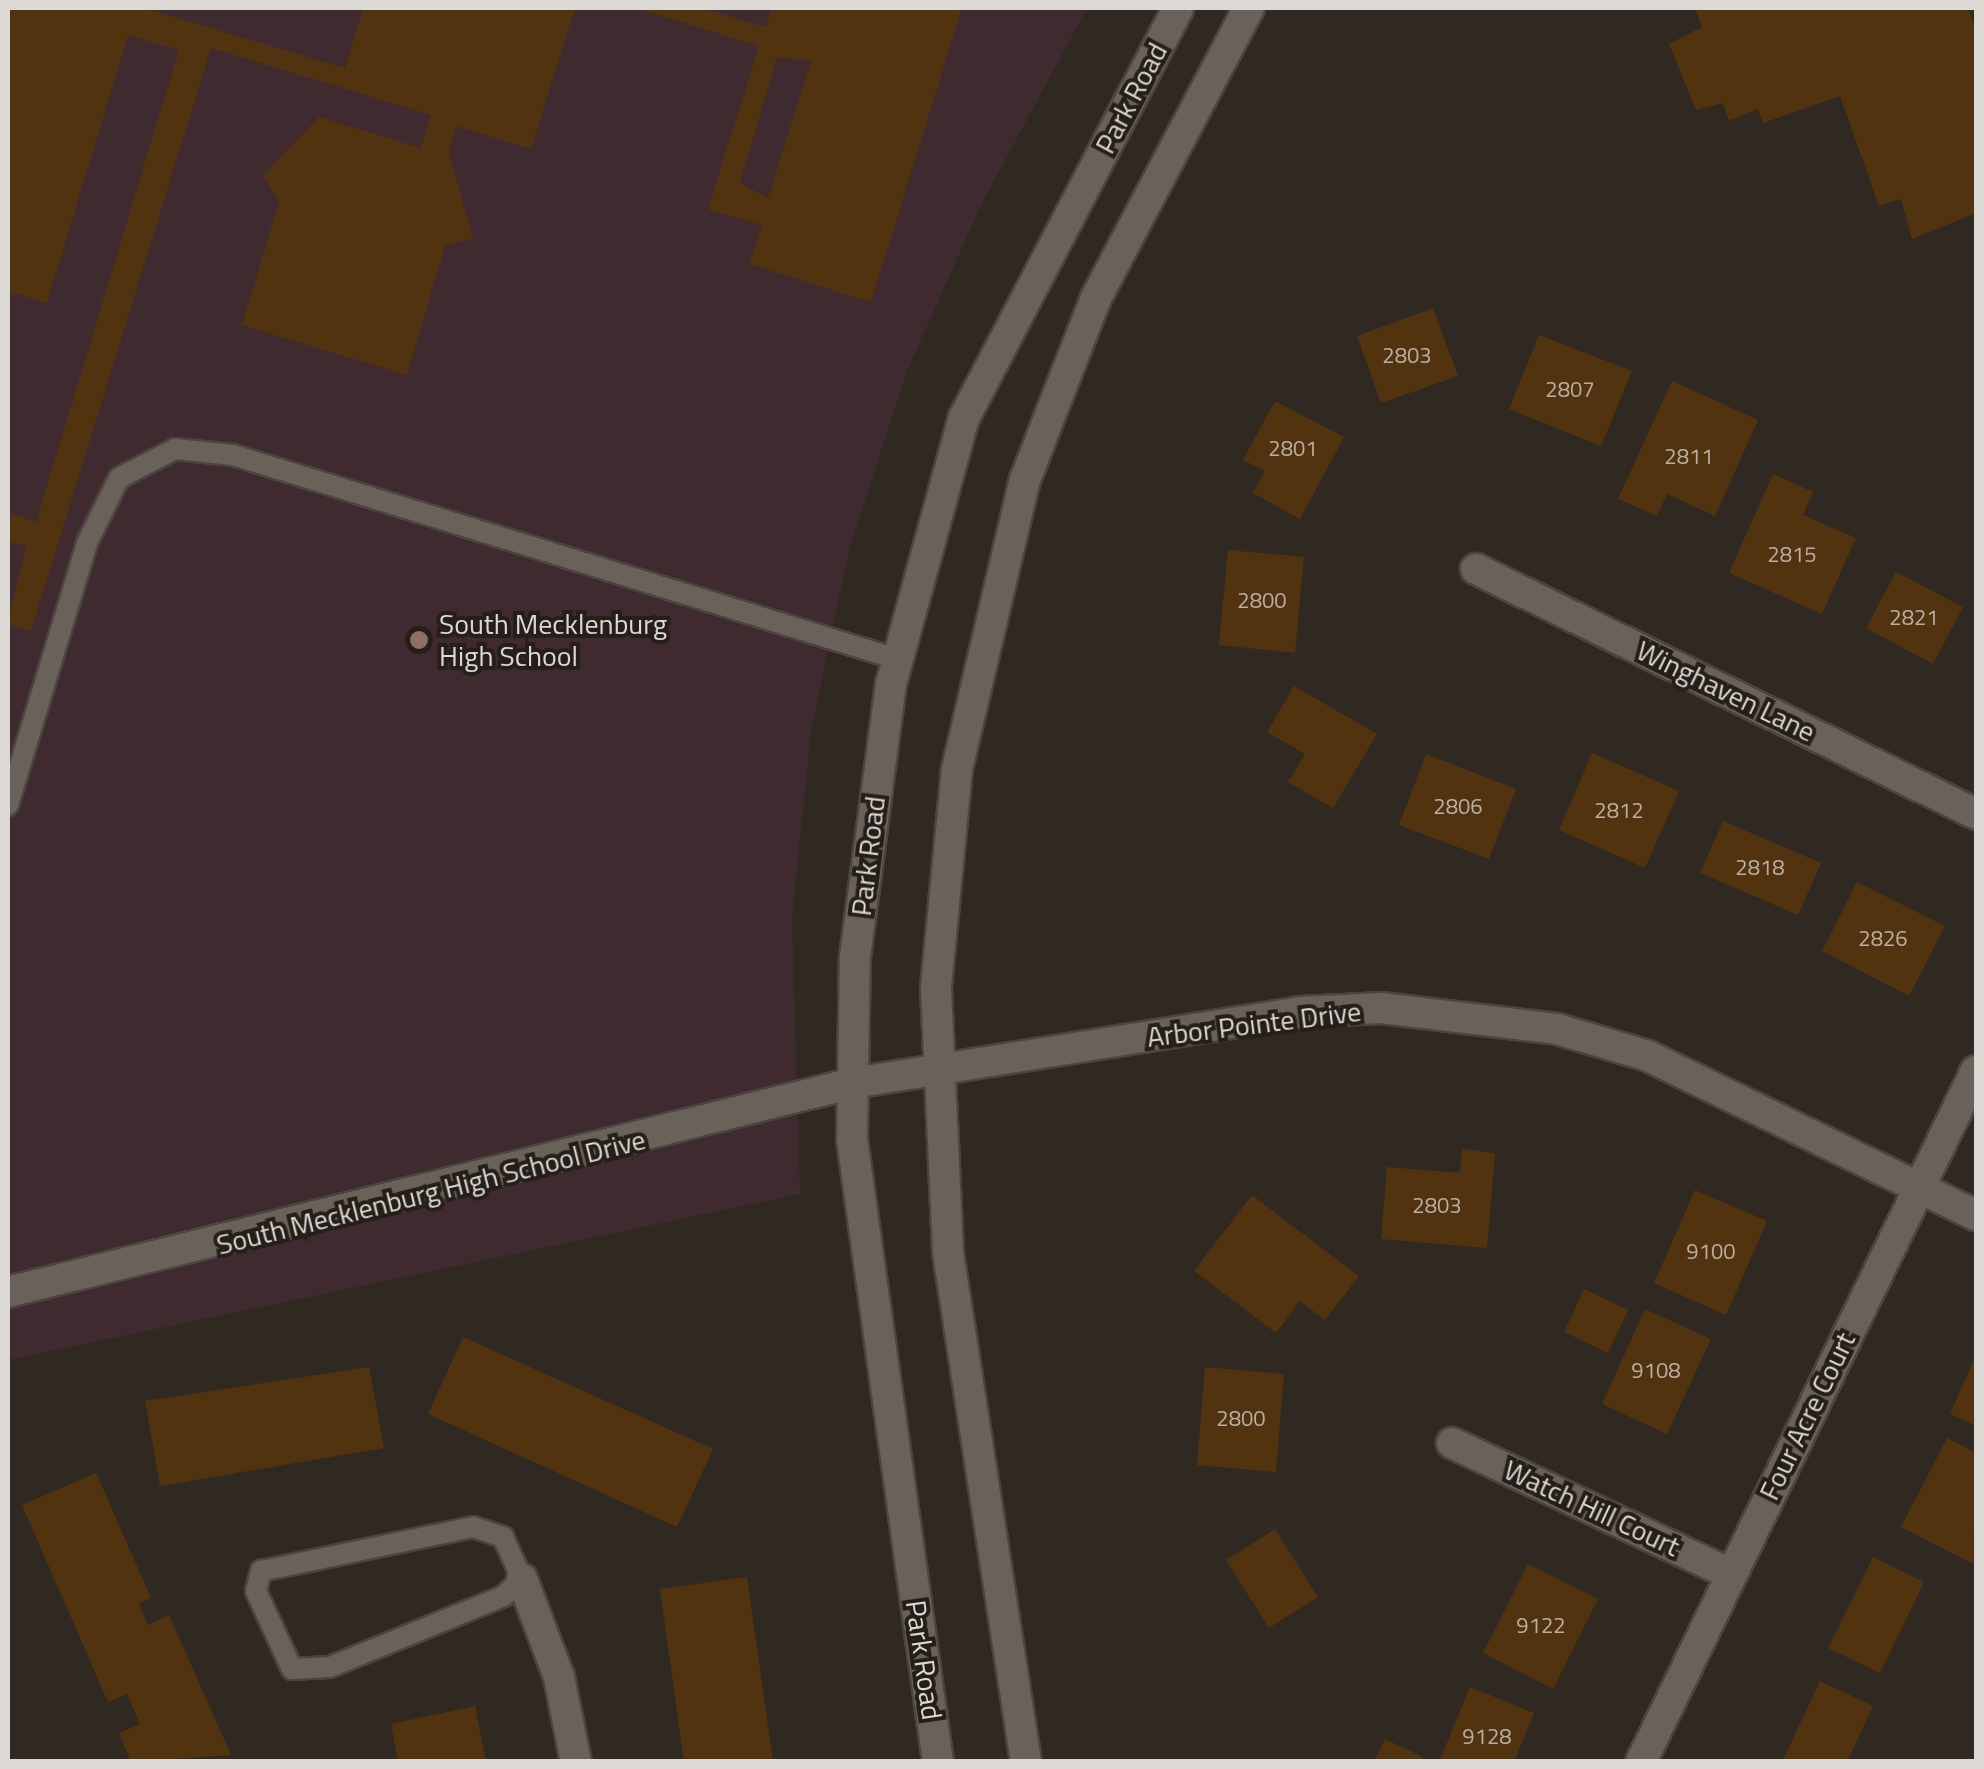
<!DOCTYPE html>
<html>
<head>
<meta charset="utf-8">
<style>
  body { margin:0 }
  #map { position:relative; width:1984px; height:1769px; overflow:hidden; background:#302922; font-family:"Titillium Web",sans-serif }
  div>[style] { position:absolute }
  .education>* { inset:0; background:#3f2b2f }
  .building>* { inset:0; background:#51330f }
  .roads { filter:drop-shadow(2px 0 #4b4540) drop-shadow(-2px 0 #4b4540) drop-shadow(0 2px #4b4540) drop-shadow(0 -2px #4b4540) }
  .lane>* { height:20px; margin:-10px; padding:0 10px; transform-origin:10px; border-radius:10px; background:#69615a }
  .street>* { height:30px; margin:-15px; padding:0 15px; transform-origin:15px; border-radius:15px; background:#69615a }
  .secondary>* { height:30px; margin:-15px; padding:0 15px; transform-origin:15px; border-radius:15px; background:#69615a }
  .dots>* { width:28px; height:28px; translate:-50% -50%; box-sizing:border-box; border:5px solid #261f19; border-radius:50% }
  span { translate:-50% -50%; white-space:nowrap; text-align:center; line-height:1.15; -webkit-text-stroke:8px #261f19; paint-order:stroke }
  .number-label { font-size:22px; color:#b9afa3 }
  .number-label span { -webkit-text-stroke-width:0 }
  .street-label { font-size:28px; color:#dcd8d4 }
  .poi-label { font-size:28px; color:#dcd8d4 }
  .left { translate:0 -50%; text-align:left }
  .frame { position:absolute; inset:0; border:10px solid #dcd8d4; pointer-events:none }
</style>
</head>
<body>
<div id="map">
  <div class="education">
    <div style="clip-path:polygon(8px 8px,1087px 8px,982px 203px,906px 373px,849px 550px,811px 731px,792px 916px,800px 1194px,8px 1360px)"></div>
  </div>
  <div class="building">
    <div style="clip-path:polygon(8px 8px,144px 8px,345px 68px,363px 8px,575px 8px,531px 149px,457px 126px,449px 152px,473px 239px,445px 246px,407px 375px,242px 325px,279px 202px,263px 176px,319px 117px,421px 148px,431px 115px,211px 48px,31px 631px,8px 624px,26px 546px,8px 541px,8px 513px,36px 522px,179px 50px,128px 35px,47px 303px,8px 291px)"></div>
    <div style="clip-path:polygon(evenodd,636px 8px,702px 8px,766px 27px,772px 8px,962px 8px,871px 302px,749px 264px,762px 225px,708px 209px,759px 46px,636px 8px,777px 57px,811px 61px,768px 198px,740px 183px,777px 57px)"></div>
    <div style="clip-path:polygon(1695px 8px,1968px 8px,1976px 32px,1976px 213px,1912px 239px,1901px 199px,1879px 206px,1840px 96px,1763px 123px,1758px 109px,1729px 121px,1723px 103px,1696px 110px,1669px 44px,1702px 27px)"></div>
    <div style="clip-path:polygon(1433px 308px,1458px 376px,1381px 403px,1357px 336px)"></div>
    <div style="clip-path:polygon(1539px 335px,1632px 371px,1601px 446px,1509px 409px)"></div>
    <div style="clip-path:polygon(1672px 381px,1758px 420px,1715px 516px,1667px 494px,1657px 516px,1618px 499px)"></div>
    <div style="clip-path:polygon(1275px 401px,1344px 437px,1300px 519px,1253px 493px,1265px 471px,1243px 460px)"></div>
    <div style="clip-path:polygon(1773px 474px,1813px 492px,1803px 515px,1856px 538px,1822px 614px,1729px 573px)"></div>
    <div style="clip-path:polygon(1228px 550px,1304px 557px,1295px 653px,1219px 645px)"></div>
    <div style="clip-path:polygon(1896px 572px,1963px 607px,1933px 664px,1866px 628px)"></div>
    <div style="clip-path:polygon(1294px 686px,1377px 734px,1333px 808px,1288px 782px,1305px 754px,1267px 732px)"></div>
    <div style="clip-path:polygon(1592px 753px,1679px 791px,1645px 868px,1559px 830px)"></div>
    <div style="clip-path:polygon(1426px 754px,1516px 789px,1489px 859px,1399px 825px)"></div>
    <div style="clip-path:polygon(1723px 821px,1821px 863px,1798px 915px,1700px 873px)"></div>
    <div style="clip-path:polygon(1857px 882px,1945px 926px,1909px 996px,1822px 951px)"></div>
    <div style="clip-path:polygon(1462px 1149px,1495px 1153px,1487px 1248px,1381px 1239px,1387px 1167px,1460px 1173px)"></div>
    <div style="clip-path:polygon(1695px 1190px,1767px 1221px,1726px 1315px,1654px 1283px)"></div>
    <div style="clip-path:polygon(1252px 1195px,1359px 1276px,1325px 1320px,1300px 1301px,1276px 1333px,1194px 1271px)"></div>
    <div style="clip-path:polygon(1584px 1289px,1628px 1310px,1608px 1353px,1564px 1332px)"></div>
    <div style="clip-path:polygon(1645px 1309px,1711px 1339px,1667px 1434px,1602px 1404px)"></div>
    <div style="clip-path:polygon(463px 1337px,713px 1449px,677px 1527px,428px 1414px)"></div>
    <div style="clip-path:polygon(1976px 1355px,1976px 1426px,1950px 1414px)"></div>
    <div style="clip-path:polygon(369px 1367px,384px 1448px,160px 1486px,145px 1401px)"></div>
    <div style="clip-path:polygon(1205px 1367px,1284px 1374px,1276px 1472px,1197px 1465px)"></div>
    <div style="clip-path:polygon(1947px 1438px,1976px 1453px,1973px 1564px,1901px 1527px)"></div>
    <div style="clip-path:polygon(96px 1473px,151px 1598px,139px 1604px,148px 1625px,169px 1615px,231px 1755px,131px 1762px,119px 1733px,140px 1724px,127px 1694px,108px 1702px,22px 1505px)"></div>
    <div style="clip-path:polygon(1275px 1529px,1318px 1597px,1269px 1628px,1226px 1560px)"></div>
    <div style="clip-path:polygon(1873px 1557px,1924px 1582px,1880px 1673px,1828px 1648px)"></div>
    <div style="clip-path:polygon(1528px 1564px,1598px 1599px,1553px 1689px,1483px 1653px)"></div>
    <div style="clip-path:polygon(747px 1577px,773px 1762px,684px 1762px,660px 1589px)"></div>
    <div style="clip-path:polygon(1820px 1681px,1873px 1706px,1847px 1762px,1782px 1762px)"></div>
    <div style="clip-path:polygon(1470px 1687px,1534px 1713px,1514px 1762px,1439px 1762px)"></div>
    <div style="clip-path:polygon(475px 1706px,486px 1762px,398px 1762px,391px 1724px)"></div>
    <div style="clip-path:polygon(1385px 1739px,1423px 1757px,1420px 1762px,1374px 1762px)"></div>
  </div>
  <div class="roads">
    <div class="lane">
      <div style="left:8px;top:805px;width:274px;rotate:-73.2deg"></div>
      <div style="left:87px;top:543px;width:72px;rotate:-63.8deg"></div>
      <div style="left:119px;top:478px;width:63px;rotate:-27.4deg"></div>
      <div style="left:175px;top:449px;width:58px;rotate:5.9deg"></div>
      <div style="left:233px;top:455px;width:695px;rotate:17.08deg"></div>
      <div style="left:473px;top:1527px;width:32px;rotate:18deg"></div>
      <div style="left:503px;top:1537px;width:46px;rotate:65.7deg"></div>
      <div style="left:522px;top:1579px;width:25px;rotate:137deg"></div>
      <div style="left:504px;top:1596px;width:188px;rotate:157.8deg"></div>
      <div style="left:330px;top:1667px;width:38px;rotate:177deg"></div>
      <div style="left:292px;top:1669px;width:86px;rotate:-114.8deg"></div>
      <div style="left:256px;top:1591px;width:21px;rotate:-76deg"></div>
      <div style="left:261px;top:1571px;width:217px;rotate:-11.7deg"></div>
    </div>
    <div class="street">
      <div style="left:1476px;top:569px;width:557px;rotate:26.1deg"></div>
      <div style="left:8px;top:1292px;width:870px;rotate:-13.89deg"></div>
      <div style="left:853px;top:1083px;width:452px;rotate:-9deg"></div>
      <div style="left:1299px;top:1012px;width:82px;rotate:-2.8deg"></div>
      <div style="left:1381px;top:1008px;width:177px;rotate:6.8deg"></div>
      <div style="left:1557px;top:1029px;width:95px;rotate:16.5deg"></div>
      <div style="left:1648px;top:1056px;width:365px;rotate:25.9deg"></div>
      <div style="left:1452px;top:1443px;width:308px;rotate:25.2deg"></div>
      <div style="left:522px;top:1579px;width:105px;rotate:69.3deg"></div>
      <div style="left:559px;top:1677px;width:87px;rotate:78.7deg"></div>
      <div style="left:1641px;top:1762px;width:768px;rotate:-64.14deg"></div>
    </div>
    <div class="secondary">
      <div style="left:938px;top:1762px;width:629px;rotate:-97.86deg"></div>
      <div style="left:852px;top:1139px;width:182px;rotate:-89.1deg"></div>
      <div style="left:855px;top:957px;width:275px;rotate:-82.5deg"></div>
      <div style="left:891px;top:684px;width:276px;rotate:-74.7deg"></div>
      <div style="left:964px;top:418px;width:462px;rotate:-62.4deg"></div>
      <div style="left:1026px;top:1762px;width:516px;rotate:-98.7deg"></div>
      <div style="left:948px;top:1252px;width:265px;rotate:-92.6deg"></div>
      <div style="left:936px;top:987px;width:219px;rotate:-84.5deg"></div>
      <div style="left:957px;top:769px;width:297px;rotate:-76.8deg"></div>
      <div style="left:1025px;top:480px;width:91px;rotate:-68.8deg"></div>
      <div style="left:1058px;top:395px;width:104px;rotate:-68.6deg"></div>
      <div style="left:1096px;top:298px;width:328px;rotate:-62.2deg"></div>
    </div>
  </div>
  <div class="dots">
    <div style="left:419px;top:640px;background:#8d6e63"></div>
  </div>
  <div class="number-label">
    <span style="left:1407px;top:356px">2803</span>
    <span style="left:1570px;top:390px">2807</span>
    <span style="left:1293px;top:449px">2801</span>
    <span style="left:1689px;top:457px">2811</span>
    <span style="left:1792px;top:555px">2815</span>
    <span style="left:1262px;top:601px">2800</span>
    <span style="left:1914px;top:618px">2821</span>
    <span style="left:1458px;top:807px">2806</span>
    <span style="left:1619px;top:811px">2812</span>
    <span style="left:1760px;top:868px">2818</span>
    <span style="left:1883px;top:939px">2826</span>
    <span style="left:1437px;top:1206px">2803</span>
    <span style="left:1711px;top:1252px">9100</span>
    <span style="left:1656px;top:1371px">9108</span>
    <span style="left:1241px;top:1419px">2800</span>
    <span style="left:1541px;top:1626px">9122</span>
    <span style="left:1487px;top:1737px">9128</span>
  </div>
  <div class="street-label">
    <span style="left:1131px;top:98px;rotate:-62deg">Park Road</span>
    <span style="left:1726px;top:691px;rotate:26deg">Winghaven Lane</span>
    <span style="left:868px;top:856px;rotate:-83deg">Park Road</span>
    <span style="left:1254px;top:1024px;rotate:-7deg">Arbor Pointe Drive</span>
    <span style="left:431px;top:1192px;rotate:-14deg">South Mecklenburg High School Drive</span>
    <span style="left:1807px;top:1416px;rotate:-64deg">Four Acre Court</span>
    <span style="left:1592px;top:1508px;rotate:25deg">Watch Hill Court</span>
    <span style="left:924px;top:1660px;rotate:82deg">Park Road</span>
  </div>
  <div class="poi-label">
    <span class="left" style="left:439px;top:640px">South Mecklenburg<br>High School</span>
  </div>
  <div class="frame"></div>
</div>
</body>
</html>
